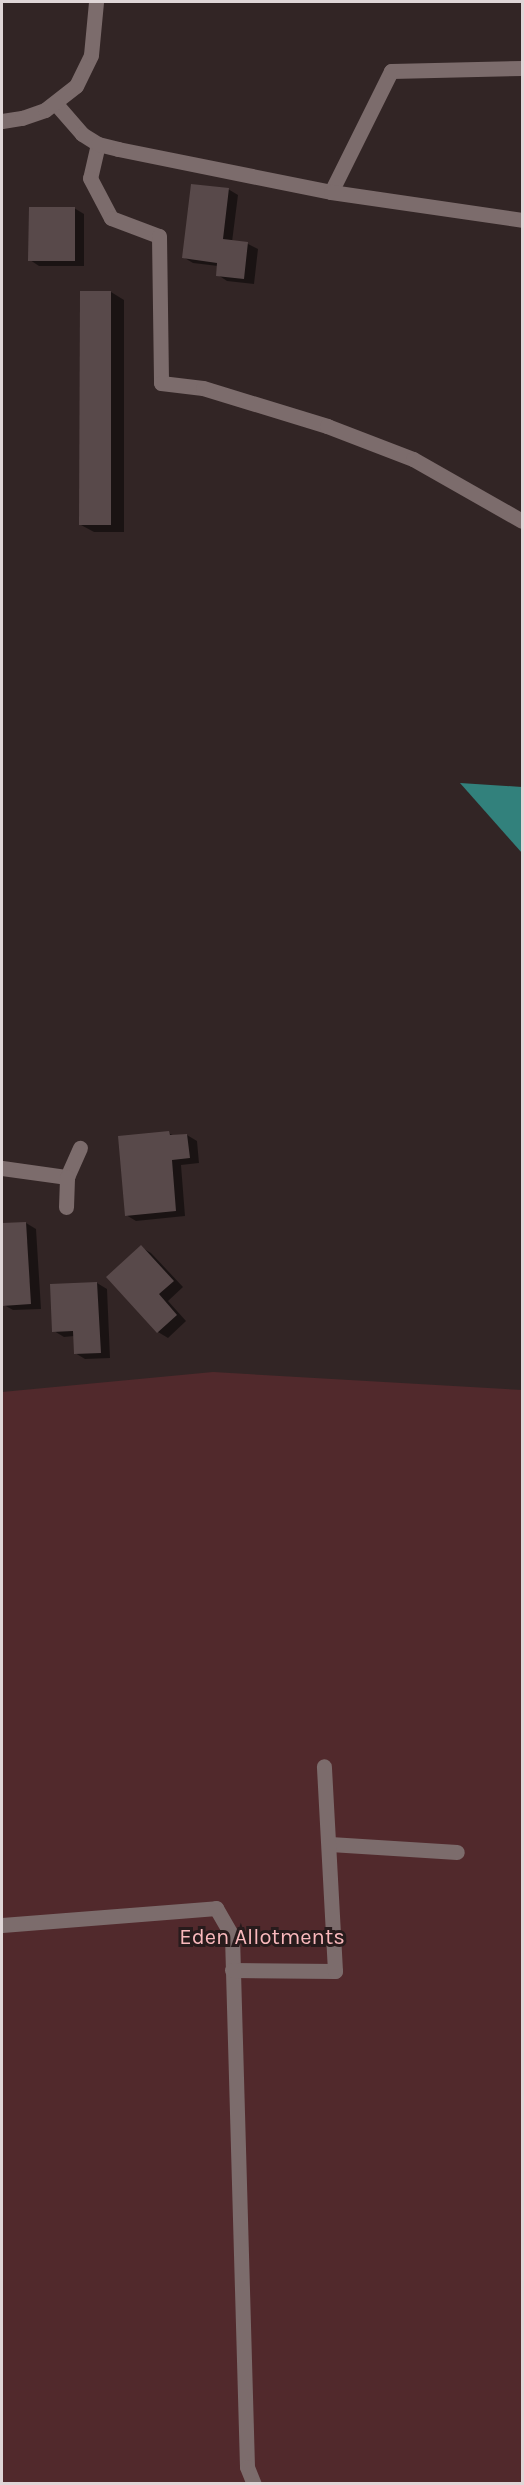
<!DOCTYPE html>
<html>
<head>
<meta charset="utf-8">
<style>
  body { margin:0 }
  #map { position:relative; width:524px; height:2485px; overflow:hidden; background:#322525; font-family:Karla,sans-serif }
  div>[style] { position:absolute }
  .green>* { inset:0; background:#51292c }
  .water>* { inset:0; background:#32817c }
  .shadow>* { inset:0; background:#0007 }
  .building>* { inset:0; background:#58494a }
  .service>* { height:15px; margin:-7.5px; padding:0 7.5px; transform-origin:7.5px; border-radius:7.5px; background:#7c6c6c }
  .minor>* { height:15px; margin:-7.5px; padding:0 7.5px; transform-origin:7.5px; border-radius:7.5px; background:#7c6c6c }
  .tertiary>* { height:15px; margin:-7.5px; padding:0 7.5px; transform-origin:7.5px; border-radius:7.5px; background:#7c6c6c }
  span { translate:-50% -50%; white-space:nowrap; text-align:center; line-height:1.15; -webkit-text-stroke:6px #281b1c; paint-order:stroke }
  .park-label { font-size:22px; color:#f9b8bc }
  .frame { position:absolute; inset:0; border:3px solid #dfd6d7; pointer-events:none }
</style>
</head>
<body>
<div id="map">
  <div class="green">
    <div style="clip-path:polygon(213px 1372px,522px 1390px,522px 2483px,2px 2484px,2px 1392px)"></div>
  </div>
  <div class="water">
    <div style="clip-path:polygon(460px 783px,522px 787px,522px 853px)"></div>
  </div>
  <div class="shadow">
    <div style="clip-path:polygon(228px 189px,238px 195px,232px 242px,248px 244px,258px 249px,254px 284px,227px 281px,218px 275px,218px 266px,193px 263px,183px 257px)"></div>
    <div style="clip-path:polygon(74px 208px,84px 214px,84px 266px,39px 266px,30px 260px)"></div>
    <div style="clip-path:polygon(111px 292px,124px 300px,124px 532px,94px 532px,81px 525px)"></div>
    <div style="clip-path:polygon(168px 1133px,175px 1136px,187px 1135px,197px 1141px,199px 1163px,181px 1165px,185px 1216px,136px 1221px,126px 1215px)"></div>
    <div style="clip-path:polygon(26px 1223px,36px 1229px,41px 1309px,13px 1310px,4px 1305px,2px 1225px)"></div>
    <div style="clip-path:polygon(141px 1247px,151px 1253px,183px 1287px,168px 1301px,186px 1321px,168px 1338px,158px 1332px,108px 1277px)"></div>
    <div style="clip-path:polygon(97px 1283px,107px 1289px,110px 1358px,85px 1359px,75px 1353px,74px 1336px,64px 1337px,54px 1331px)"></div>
  </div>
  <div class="building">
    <div style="clip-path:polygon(191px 184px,229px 188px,223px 239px,248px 242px,244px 279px,216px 276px,217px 263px,182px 258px)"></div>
    <div style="clip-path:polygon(29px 207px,75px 207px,75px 261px,28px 261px)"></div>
    <div style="clip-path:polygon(80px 291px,111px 291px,111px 525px,79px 525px)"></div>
    <div style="clip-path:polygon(169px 1131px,170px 1135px,187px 1134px,190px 1158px,172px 1160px,176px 1211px,125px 1216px,118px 1136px)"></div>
    <div style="clip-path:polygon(26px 1222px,31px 1304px,2px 1306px,2px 1223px)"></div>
    <div style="clip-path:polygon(141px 1245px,174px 1281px,159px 1294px,177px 1315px,157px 1333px,106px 1277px)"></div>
    <div style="clip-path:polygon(97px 1282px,101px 1353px,74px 1354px,73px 1331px,52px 1332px,50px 1284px)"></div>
  </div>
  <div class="service">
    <div style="left:98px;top:144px;width:35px;rotate:103deg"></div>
    <div style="left:90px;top:178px;width:45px;rotate:62.3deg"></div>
    <div style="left:111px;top:218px;width:51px;rotate:20.6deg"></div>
    <div style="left:159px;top:236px;width:147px;rotate:89.2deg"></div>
    <div style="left:161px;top:383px;width:42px;rotate:6.8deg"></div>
    <div style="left:203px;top:388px;width:130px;rotate:17deg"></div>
    <div style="left:327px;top:426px;width:92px;rotate:21deg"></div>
    <div style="left:413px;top:459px;width:125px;rotate:29.6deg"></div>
    <div style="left:331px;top:192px;width:135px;rotate:-63.6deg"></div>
    <div style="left:391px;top:71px;width:131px;rotate:-1.3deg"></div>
    <div style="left:330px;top:1844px;width:127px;rotate:3.6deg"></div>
    <div style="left:2px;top:1925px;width:215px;rotate:-4.5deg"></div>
    <div style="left:216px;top:1908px;width:32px;rotate:60deg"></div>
    <div style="left:232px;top:1936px;width:531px;rotate:88.38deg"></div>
    <div style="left:247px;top:2467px;width:18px;rotate:68deg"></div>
    <div style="left:232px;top:1970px;width:103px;rotate:0.6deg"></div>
    <div style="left:335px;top:1971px;width:205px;rotate:-93.1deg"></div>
  </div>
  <div class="minor">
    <div style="left:56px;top:104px;width:40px;rotate:49deg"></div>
    <div style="left:82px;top:134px;width:19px;rotate:32deg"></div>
    <div style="left:98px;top:144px;width:21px;rotate:14deg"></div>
    <div style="left:118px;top:149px;width:217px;rotate:11.4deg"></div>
    <div style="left:331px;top:192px;width:193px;rotate:8.3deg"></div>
    <div style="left:2px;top:1168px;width:66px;rotate:7.9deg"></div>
    <div style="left:67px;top:1177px;width:32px;rotate:-66deg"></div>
    <div style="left:66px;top:1207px;width:30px;rotate:-88deg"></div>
  </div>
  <div class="tertiary">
    <div style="left:2px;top:121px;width:20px;rotate:-9deg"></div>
    <div style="left:22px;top:118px;width:24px;rotate:-19deg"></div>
    <div style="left:45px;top:110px;width:39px;rotate:-38deg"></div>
    <div style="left:76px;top:86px;width:34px;rotate:-64deg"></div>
    <div style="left:91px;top:55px;width:53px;rotate:-84.6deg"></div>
  </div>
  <div class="park-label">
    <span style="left:262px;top:1938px">Eden Allotments</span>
  </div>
  <div class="frame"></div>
</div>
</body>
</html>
